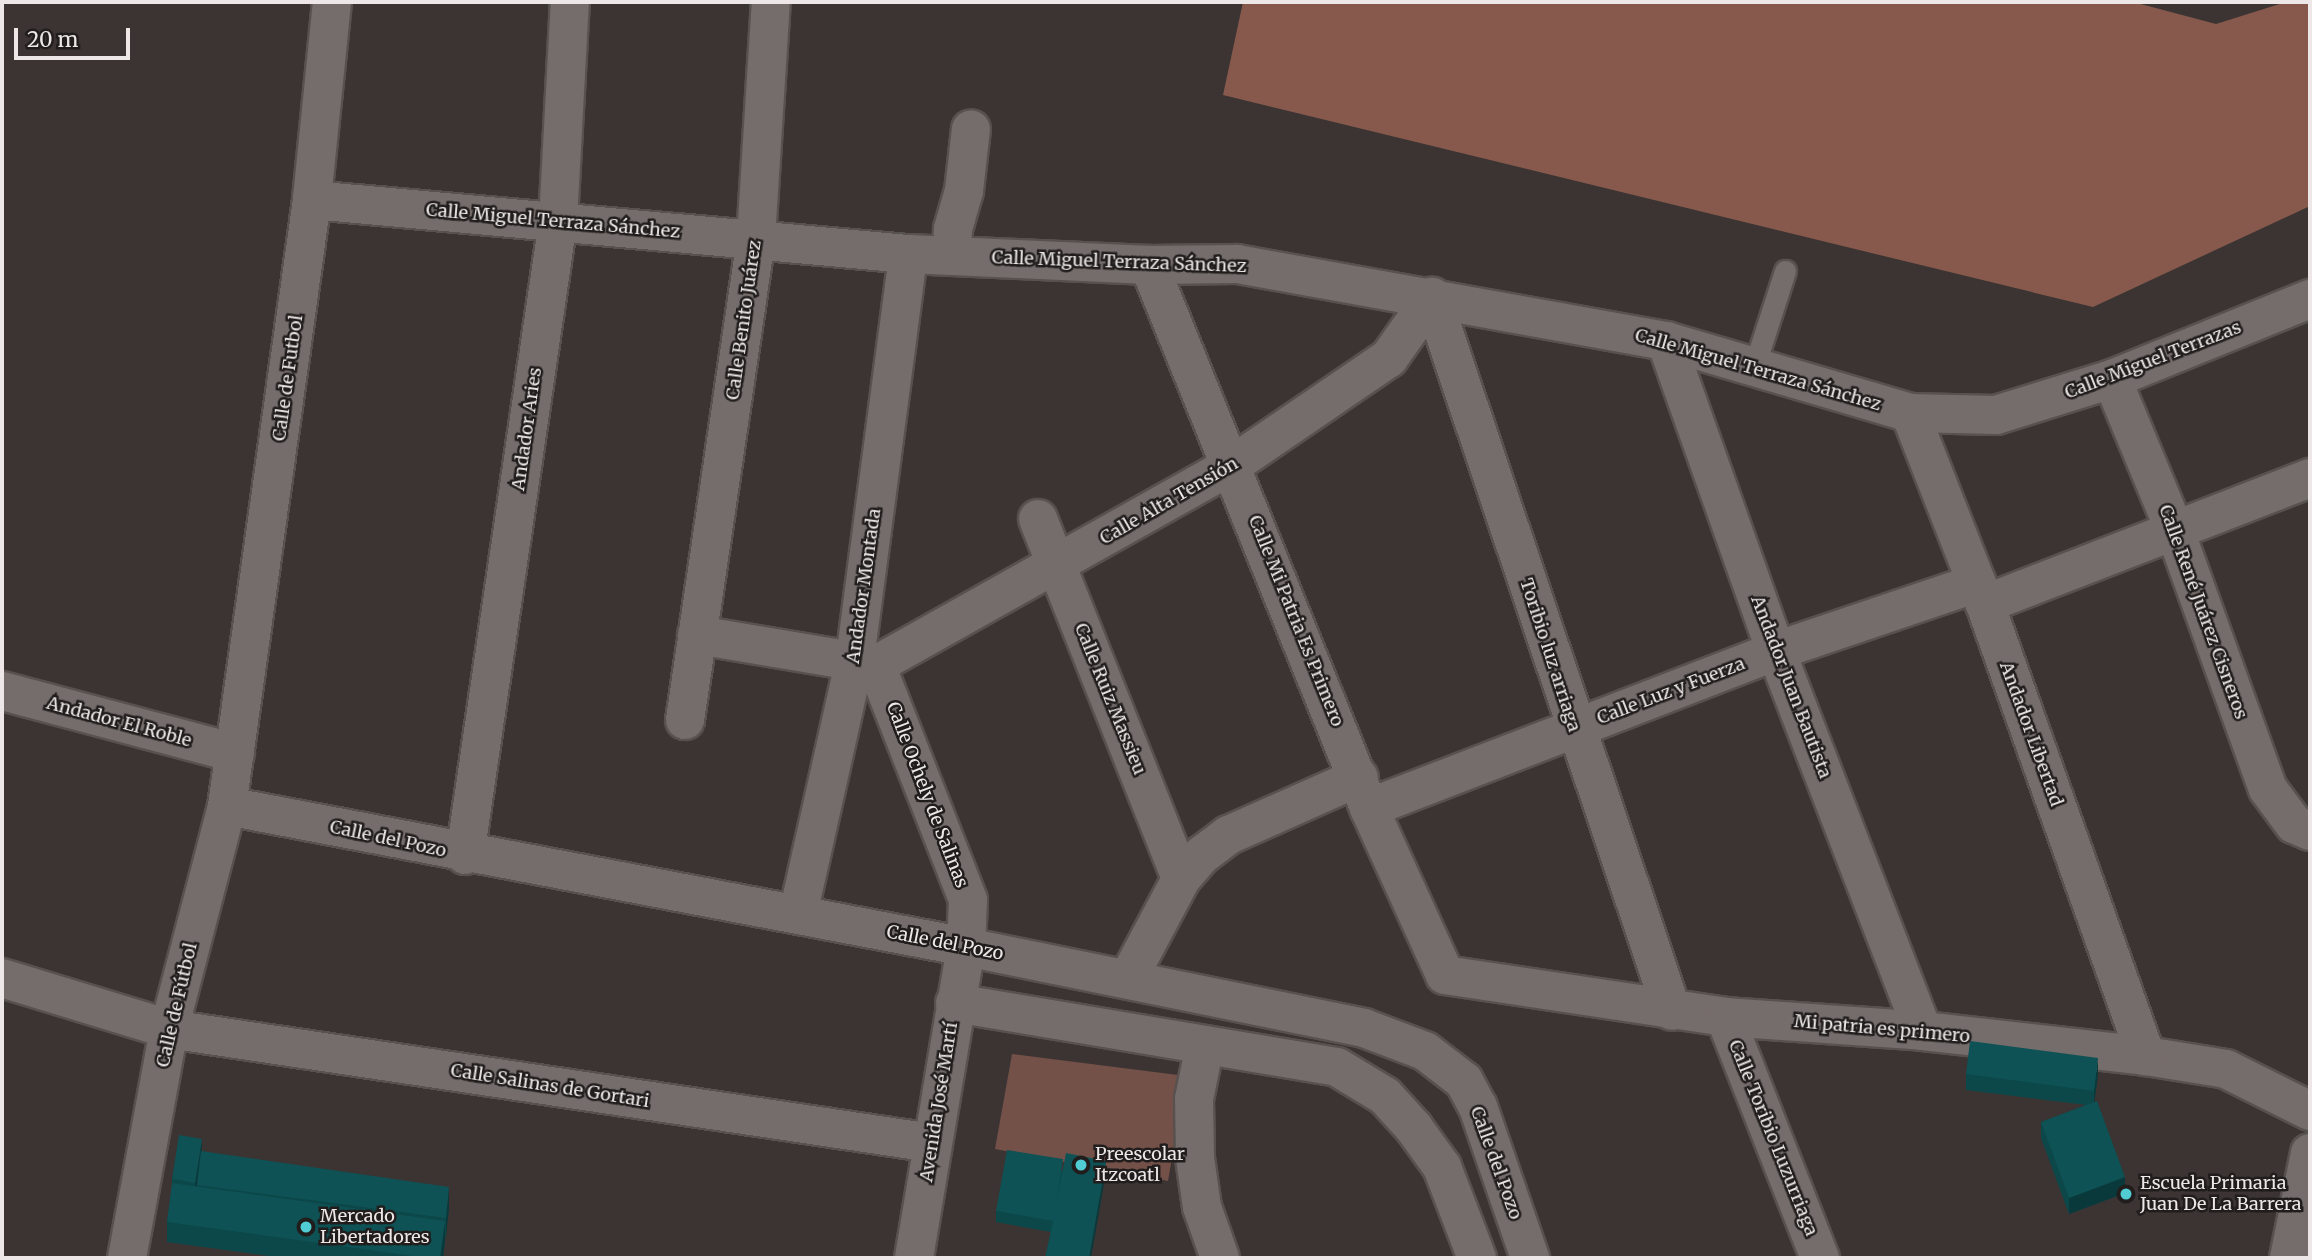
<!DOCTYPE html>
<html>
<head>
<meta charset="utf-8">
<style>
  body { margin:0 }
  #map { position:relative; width:2312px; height:1260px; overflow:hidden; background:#3b3433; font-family:Merriweather,serif }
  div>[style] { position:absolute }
  .green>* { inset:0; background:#735148 }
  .forest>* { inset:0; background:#86594c }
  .roads { filter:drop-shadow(2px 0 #57514f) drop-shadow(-2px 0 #57514f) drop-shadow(0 2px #57514f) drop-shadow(0 -2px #57514f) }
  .service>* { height:21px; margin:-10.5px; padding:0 10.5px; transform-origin:10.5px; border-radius:10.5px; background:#756d6b }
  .minor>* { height:38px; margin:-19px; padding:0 19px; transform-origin:19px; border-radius:19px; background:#756d6b }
  .secondary>* { height:38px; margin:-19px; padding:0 19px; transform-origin:19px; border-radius:19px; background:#756d6b }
  .wall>* { inset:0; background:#0c4749 }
  .shaded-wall>* { inset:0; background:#0a393c }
  .building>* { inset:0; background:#0e5255 }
  .dots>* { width:19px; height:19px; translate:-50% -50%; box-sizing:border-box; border:4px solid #201d1c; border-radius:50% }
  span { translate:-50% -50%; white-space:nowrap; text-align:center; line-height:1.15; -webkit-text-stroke:5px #201d1c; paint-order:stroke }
  .street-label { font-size:18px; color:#ede8e7 }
  .poi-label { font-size:18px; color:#ede8e7 }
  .left { translate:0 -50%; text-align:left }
  .frame { position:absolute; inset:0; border:4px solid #ede8e7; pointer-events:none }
  .scale { position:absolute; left:14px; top:28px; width:116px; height:32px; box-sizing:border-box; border:4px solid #ede8e7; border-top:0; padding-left:9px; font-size:21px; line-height:24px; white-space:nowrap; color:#ede8e7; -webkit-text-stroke:5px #201d1c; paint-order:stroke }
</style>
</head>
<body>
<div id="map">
  <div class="green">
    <div style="clip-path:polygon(1012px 1054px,1186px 1076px,1168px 1181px,995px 1149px)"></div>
  </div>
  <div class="forest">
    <div style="clip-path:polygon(1243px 2px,2133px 2px,2216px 24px,2286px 2px,2310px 2px,2310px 206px,2093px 307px,1223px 95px)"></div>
  </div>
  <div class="roads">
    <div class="service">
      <div style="left:1754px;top:367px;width:101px;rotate:-72.1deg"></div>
    </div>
    <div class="minor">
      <div style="left:312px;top:200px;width:598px;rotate:5.18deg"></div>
      <div style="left:908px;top:254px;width:241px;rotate:2.6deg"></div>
      <div style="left:1149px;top:265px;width:88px;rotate:-0.7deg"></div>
      <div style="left:1237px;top:264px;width:436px;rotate:10.2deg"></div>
      <div style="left:1666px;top:341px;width:254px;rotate:16.4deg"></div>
      <div style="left:1910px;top:413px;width:86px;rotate:1.3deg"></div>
      <div style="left:1996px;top:415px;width:121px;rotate:-17.2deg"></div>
      <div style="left:2112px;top:379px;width:214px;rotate:-22deg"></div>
      <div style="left:952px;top:256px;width:27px;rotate:-88deg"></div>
      <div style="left:953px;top:229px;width:40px;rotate:-74deg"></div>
      <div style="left:964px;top:191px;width:62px;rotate:-83.6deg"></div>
      <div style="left:1149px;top:265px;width:586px;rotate:67.94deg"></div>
      <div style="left:1369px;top:808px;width:183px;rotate:65.5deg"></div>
      <div style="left:1445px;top:975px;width:283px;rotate:8.5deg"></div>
      <div style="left:1725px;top:1017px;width:198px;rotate:4deg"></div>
      <div style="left:1923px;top:1031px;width:224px;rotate:6.4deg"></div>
      <div style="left:2146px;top:1056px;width:81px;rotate:9.2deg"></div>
      <div style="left:2226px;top:1069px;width:94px;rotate:26.6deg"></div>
      <div style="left:1432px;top:297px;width:753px;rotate:71.42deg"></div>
      <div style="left:1666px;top:341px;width:329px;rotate:70.5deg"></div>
      <div style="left:1776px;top:651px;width:407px;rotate:68.9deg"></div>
      <div style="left:2112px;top:379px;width:165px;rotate:67.5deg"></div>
      <div style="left:2175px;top:531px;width:274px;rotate:70.2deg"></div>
      <div style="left:2268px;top:789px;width:44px;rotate:53.4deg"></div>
      <div style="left:2294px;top:824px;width:17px;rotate:24deg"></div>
      <div style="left:1910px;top:413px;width:205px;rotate:68.6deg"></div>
      <div style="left:1985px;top:604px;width:480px;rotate:70.4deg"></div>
      <div style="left:1038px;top:519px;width:387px;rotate:68.3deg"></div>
      <div style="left:1985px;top:604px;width:349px;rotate:-21.2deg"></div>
      <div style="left:697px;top:635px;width:181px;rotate:9.5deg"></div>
      <div style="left:876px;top:665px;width:252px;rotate:68.6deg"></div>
      <div style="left:968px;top:900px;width:47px;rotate:92.4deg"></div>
      <div style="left:966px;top:947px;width:406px;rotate:11.5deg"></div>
      <div style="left:1364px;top:1028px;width:65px;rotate:20.7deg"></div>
      <div style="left:1425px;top:1051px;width:49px;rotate:37.6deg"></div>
      <div style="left:1464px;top:1081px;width:30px;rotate:62deg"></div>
      <div style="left:1478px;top:1107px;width:160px;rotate:71deg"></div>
      <div style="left:876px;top:665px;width:408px;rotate:-29.3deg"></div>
      <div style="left:1232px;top:465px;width:190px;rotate:-34.3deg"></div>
      <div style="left:1389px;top:358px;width:75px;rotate:-54.8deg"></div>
      <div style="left:2px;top:691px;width:241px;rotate:14.9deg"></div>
      <div style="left:685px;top:720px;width:487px;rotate:-81.6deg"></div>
      <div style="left:756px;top:238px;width:236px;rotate:-86.4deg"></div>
      <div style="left:1369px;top:808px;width:436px;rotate:-21.1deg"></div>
      <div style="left:1776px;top:651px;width:212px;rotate:-18.7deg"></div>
      <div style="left:465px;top:855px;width:641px;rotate:-81.65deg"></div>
      <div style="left:558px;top:221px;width:219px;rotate:-86.9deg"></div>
      <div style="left:798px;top:914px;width:261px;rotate:-77.4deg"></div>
      <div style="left:855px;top:659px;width:408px;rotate:-82.5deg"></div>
      <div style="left:1129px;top:977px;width:111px;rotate:-62deg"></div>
      <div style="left:1181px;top:879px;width:32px;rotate:-49deg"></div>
      <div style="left:1202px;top:855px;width:34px;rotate:-37deg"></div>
      <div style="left:1229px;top:835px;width:142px;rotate:-24deg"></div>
      <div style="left:2px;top:978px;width:175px;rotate:17deg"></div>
      <div style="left:169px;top:1029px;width:771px;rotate:8.5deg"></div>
      <div style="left:955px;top:1003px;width:387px;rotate:9.5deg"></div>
      <div style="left:1337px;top:1067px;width:56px;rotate:31.1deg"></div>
      <div style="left:1385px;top:1096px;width:43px;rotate:47.8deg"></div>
      <div style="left:1414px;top:1128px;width:48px;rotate:54.3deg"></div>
      <div style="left:1442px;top:1167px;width:97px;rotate:69deg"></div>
      <div style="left:1725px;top:1017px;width:259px;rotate:68.5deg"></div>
      <div style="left:1205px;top:1045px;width:55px;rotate:101.5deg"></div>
      <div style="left:1194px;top:1099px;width:59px;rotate:89deg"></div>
      <div style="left:1195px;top:1158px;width:49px;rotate:81.9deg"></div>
      <div style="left:1202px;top:1207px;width:54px;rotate:70.6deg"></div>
      <div style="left:127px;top:1258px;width:233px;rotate:-79.6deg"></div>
      <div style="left:169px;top:1029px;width:230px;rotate:-75.4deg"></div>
      <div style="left:2289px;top:1258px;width:107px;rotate:-78.7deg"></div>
    </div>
    <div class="secondary">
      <div style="left:332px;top:2px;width:199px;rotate:95.8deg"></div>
      <div style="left:312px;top:200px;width:612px;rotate:97.98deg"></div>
      <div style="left:227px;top:806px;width:752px;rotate:10.8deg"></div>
      <div style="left:966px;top:947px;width:315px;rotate:99.5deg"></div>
    </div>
  </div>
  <div class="wall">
    <div style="clip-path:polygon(1966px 1074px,2098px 1074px,2094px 1102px,2125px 1193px,2069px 1214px,2041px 1138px,2041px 1122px,2086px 1105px,1966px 1090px)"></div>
    <div style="clip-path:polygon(202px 1151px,449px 1207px,443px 1258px,284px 1258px,167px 1242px,167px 1222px,172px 1188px,172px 1179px)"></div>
    <div style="clip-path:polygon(1063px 1170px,1106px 1172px,1051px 1232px,996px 1222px,996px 1211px)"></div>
  </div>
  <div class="shaded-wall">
    <div style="clip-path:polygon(2098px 1058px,2098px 1074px,2094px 1106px,2094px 1091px)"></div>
    <div style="clip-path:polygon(202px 1139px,202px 1159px,197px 1185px,195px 1203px,195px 1183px)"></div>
    <div style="clip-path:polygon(1106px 1161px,1106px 1172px,1091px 1258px,1089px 1258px)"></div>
    <div style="clip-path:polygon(2125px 1177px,2125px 1193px,2069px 1214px,2069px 1198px)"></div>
    <div style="clip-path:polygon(449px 1187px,449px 1207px,446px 1238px,446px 1218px)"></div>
    <div style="clip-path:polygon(445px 1221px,445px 1241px,443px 1258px,440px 1258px)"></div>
  </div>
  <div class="building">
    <div style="clip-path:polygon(1970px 1041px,2098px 1058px,2094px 1091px,1966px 1074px)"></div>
    <div style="clip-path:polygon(2097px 1101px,2125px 1177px,2069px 1198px,2041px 1122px)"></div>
    <div style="clip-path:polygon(179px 1135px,202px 1139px,195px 1183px,172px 1179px)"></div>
    <div style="clip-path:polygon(1007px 1150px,1063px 1159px,1057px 1199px,1066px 1153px,1106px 1161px,1089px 1258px,1045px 1258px,1053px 1221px,996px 1211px)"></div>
    <div style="clip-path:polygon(201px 1151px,449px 1187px,446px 1218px,197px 1185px)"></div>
    <div style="clip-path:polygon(172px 1183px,445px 1221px,440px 1258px,427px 1258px,167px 1222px)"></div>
  </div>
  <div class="dots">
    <div style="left:1081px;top:1165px;background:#51ccd2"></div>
    <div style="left:2126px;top:1194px;background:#51ccd2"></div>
    <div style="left:306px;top:1227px;background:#51ccd2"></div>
  </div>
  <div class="street-label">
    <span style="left:553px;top:221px;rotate:5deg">Calle Miguel Terraza Sánchez</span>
    <span style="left:1119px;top:262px;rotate:2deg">Calle Miguel Terraza Sánchez</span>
    <span style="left:744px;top:320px;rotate:-82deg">Calle Benito Juárez</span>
    <span style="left:2153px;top:360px;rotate:-21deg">Calle Miguel Terrazas</span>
    <span style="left:1758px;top:370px;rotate:16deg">Calle Miguel Terraza Sánchez</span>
    <span style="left:288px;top:378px;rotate:-82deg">Calle de Futbol</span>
    <span style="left:527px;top:429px;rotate:-82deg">Andador Aries</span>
    <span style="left:1169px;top:501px;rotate:-30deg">Calle Alta Tensión</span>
    <span style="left:864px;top:586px;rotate:-82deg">Andador Montada</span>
    <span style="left:2203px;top:612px;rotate:70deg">Calle René Juárez Cisneros</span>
    <span style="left:1296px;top:621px;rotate:68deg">Calle Mi Patria Es Primero</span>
    <span style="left:1550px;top:655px;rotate:72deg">Toribio luz arriaga</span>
    <span style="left:1791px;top:687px;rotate:69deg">Andador Juan Bautista</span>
    <span style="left:1671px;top:691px;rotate:-21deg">Calle Luz y Fuerza</span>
    <span style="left:1110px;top:699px;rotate:68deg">Calle Ruiz Massieu</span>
    <span style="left:119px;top:722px;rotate:15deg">Andador El Roble</span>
    <span style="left:2031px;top:734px;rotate:70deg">Andador Libertad</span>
    <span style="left:927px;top:795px;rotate:69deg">Calle Ochely de Salinas</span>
    <span style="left:388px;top:839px;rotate:12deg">Calle del Pozo</span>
    <span style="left:945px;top:943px;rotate:11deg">Calle del Pozo</span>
    <span style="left:177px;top:1005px;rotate:-77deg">Calle de Fútbol</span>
    <span style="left:1882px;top:1029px;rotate:5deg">Mi patria es primero</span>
    <span style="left:550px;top:1086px;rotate:9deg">Calle Salinas de Gortari</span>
    <span style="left:939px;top:1102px;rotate:-81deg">Avenida José Martí</span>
    <span style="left:1773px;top:1138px;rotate:68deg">Calle Toribio Luzurriaga</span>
    <span style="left:1496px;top:1163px;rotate:70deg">Calle del Pozo</span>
  </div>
  <div class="poi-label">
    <span class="left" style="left:1095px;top:1165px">Preescolar<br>Itzcoatl</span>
    <span class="left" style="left:2140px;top:1194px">Escuela Primaria<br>Juan De La Barrera</span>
    <span class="left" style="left:320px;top:1227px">Mercado<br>Libertadores</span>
  </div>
  <div class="frame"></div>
  <div class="scale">20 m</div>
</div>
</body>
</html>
